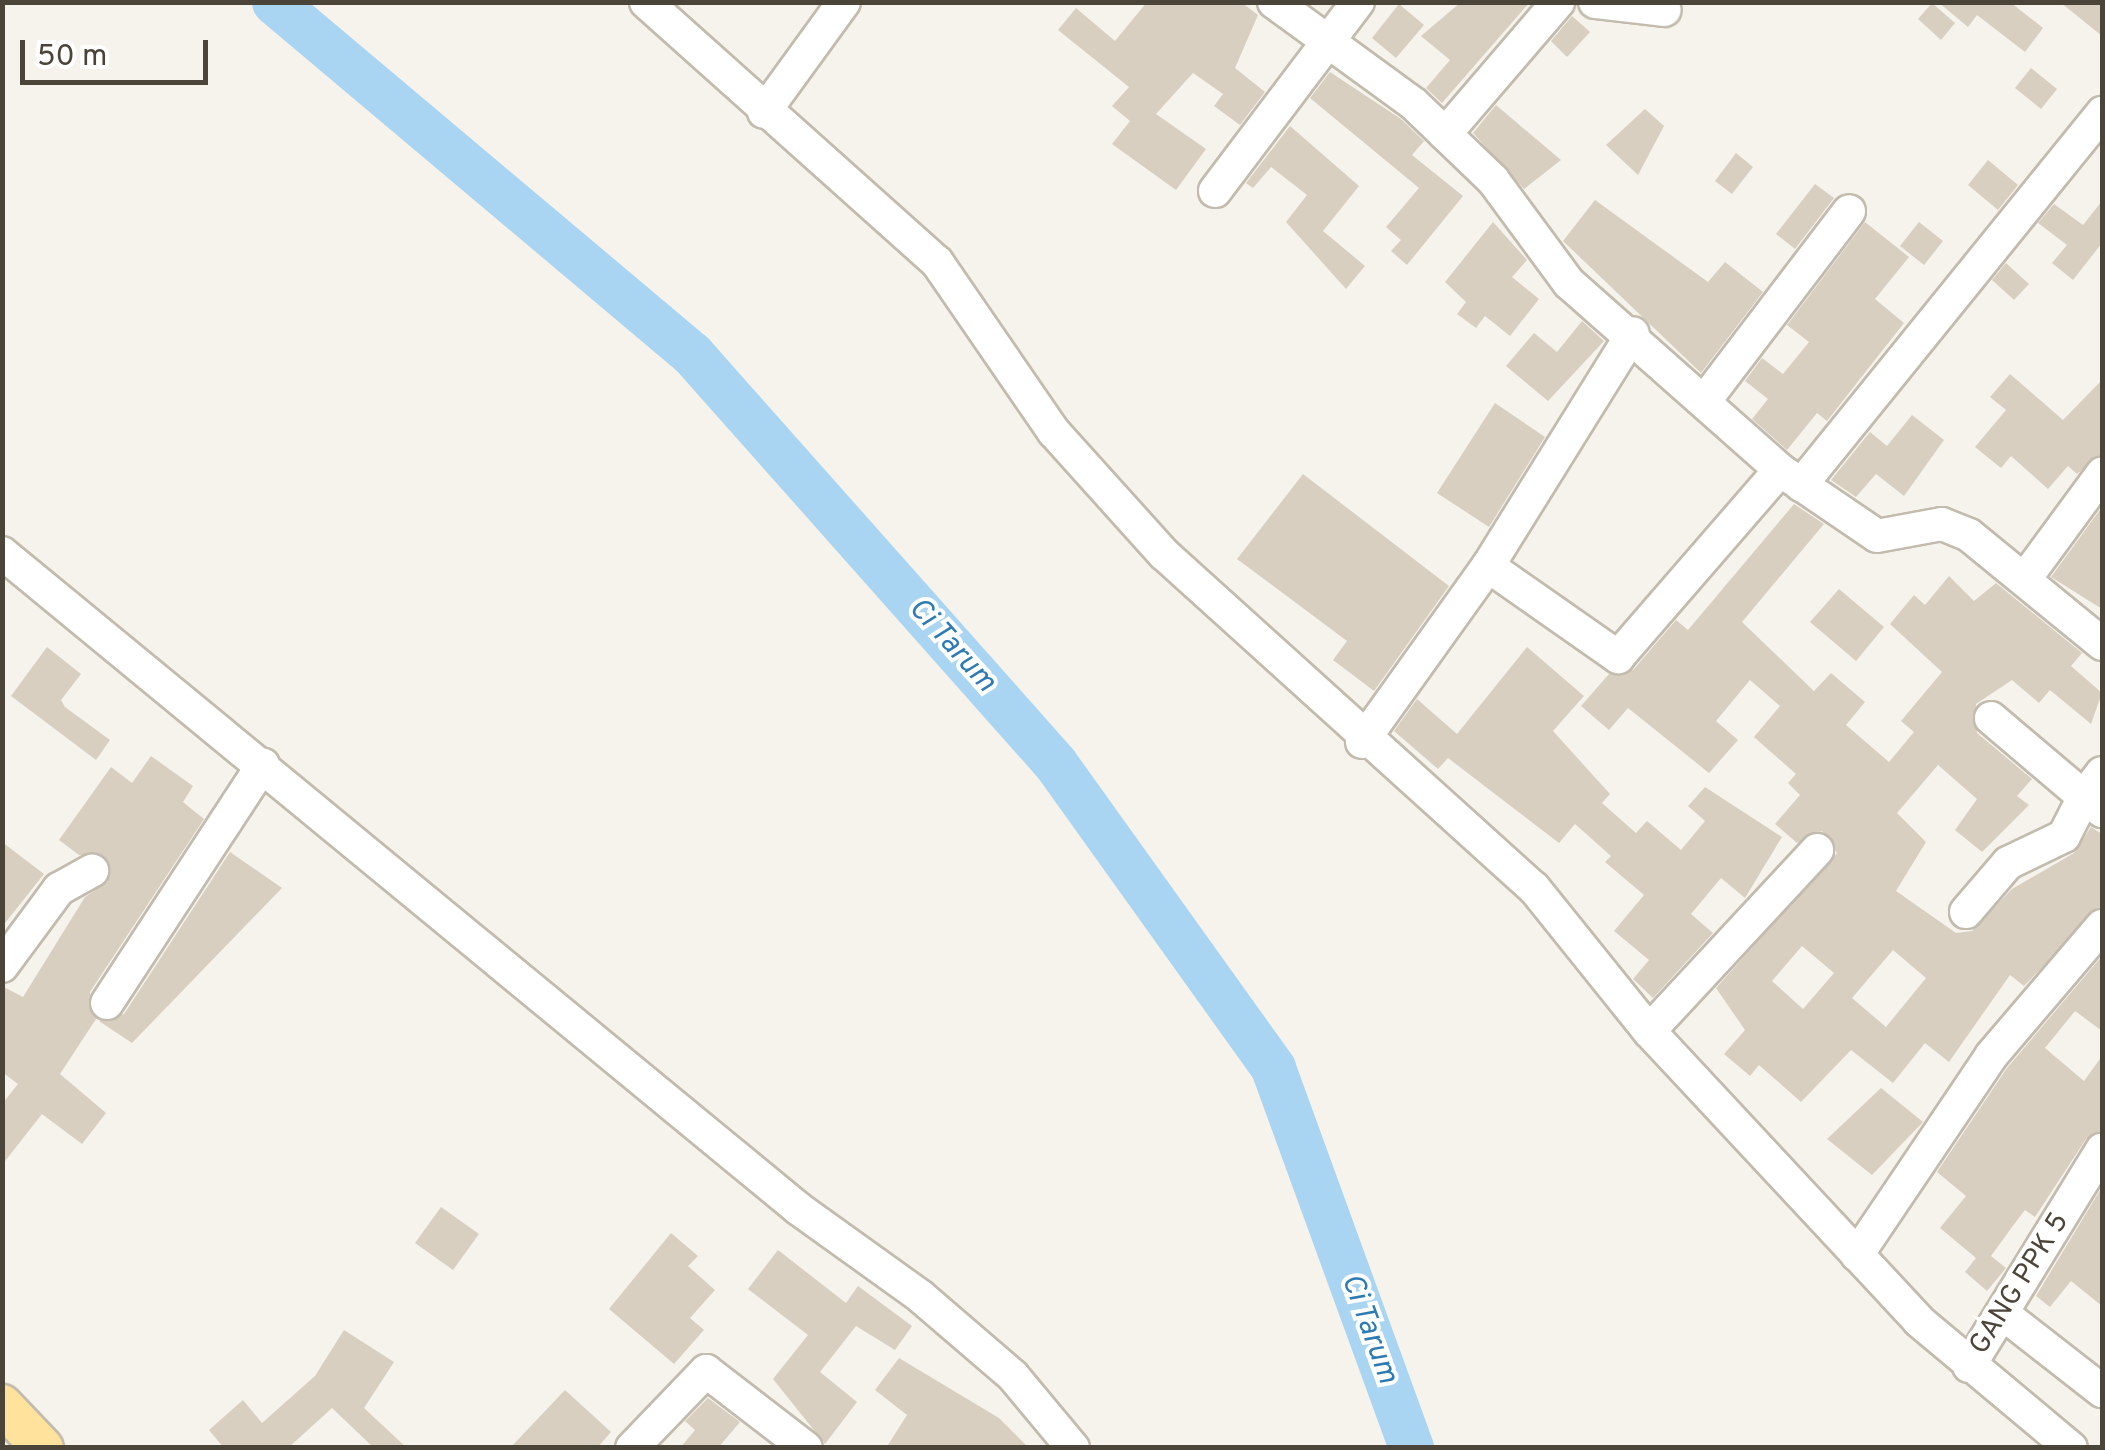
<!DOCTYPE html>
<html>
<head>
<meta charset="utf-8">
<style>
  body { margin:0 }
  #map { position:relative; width:2105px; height:1450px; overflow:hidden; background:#f6f3ec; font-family:Overpass,sans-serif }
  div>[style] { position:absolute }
  .river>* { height:45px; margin:-22.5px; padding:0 22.5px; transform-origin:22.5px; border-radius:22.5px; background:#a9d4f2 }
  .building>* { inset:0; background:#d8cfc1 }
  .roads { filter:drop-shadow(2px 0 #c2bbae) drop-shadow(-2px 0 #c2bbae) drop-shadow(0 2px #c2bbae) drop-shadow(0 -2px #c2bbae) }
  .minor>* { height:32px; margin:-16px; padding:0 16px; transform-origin:16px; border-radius:16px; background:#fff }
  .major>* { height:40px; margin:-20px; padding:0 20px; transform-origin:20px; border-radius:20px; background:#ffe39c }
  span { translate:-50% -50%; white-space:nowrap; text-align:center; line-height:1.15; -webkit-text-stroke:8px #fff; paint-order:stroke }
  .street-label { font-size:28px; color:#4b4439 }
  .water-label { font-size:30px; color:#2e7ab2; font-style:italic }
  .frame { position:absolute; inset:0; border:5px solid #4b4439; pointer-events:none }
  .scale { position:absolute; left:20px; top:40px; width:188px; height:45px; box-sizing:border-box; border:5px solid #4b4439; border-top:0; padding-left:12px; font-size:30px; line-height:35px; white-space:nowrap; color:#4b4439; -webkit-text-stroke:8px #fff; paint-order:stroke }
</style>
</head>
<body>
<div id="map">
  <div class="river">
    <div style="left:274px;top:2px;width:546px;rotate:40.1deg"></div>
    <div style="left:692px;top:354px;width:547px;rotate:48.41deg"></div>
    <div style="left:1055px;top:763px;width:375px;rotate:54.4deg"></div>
    <div style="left:1273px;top:1068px;width:404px;rotate:70deg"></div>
  </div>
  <div class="building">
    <div style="clip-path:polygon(1147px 2px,1241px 2px,1258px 15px,1235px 68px,1265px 92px,1240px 125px,1214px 106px,1223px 94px,1193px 73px,1156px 114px,1206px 149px,1176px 190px,1112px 144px,1130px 121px,1112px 106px,1129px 87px,1058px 30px,1076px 8px,1115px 41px)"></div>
    <div style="clip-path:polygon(1461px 2px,1530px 2px,1442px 103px,1426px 88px,1450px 60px,1421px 36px)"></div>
    <div style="clip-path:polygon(1938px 2px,2010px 2px,2043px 28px,2025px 52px,1977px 15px,1968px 27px)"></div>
    <div style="clip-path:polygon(2060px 2px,2102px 2px,2102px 36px)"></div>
    <div style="clip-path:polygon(1932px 3px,1955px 23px,1941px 40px,1918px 19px)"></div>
    <div style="clip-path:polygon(1399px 4px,1424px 25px,1396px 58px,1372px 38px)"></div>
    <div style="clip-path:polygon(1572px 16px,1590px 32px,1567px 57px,1551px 41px)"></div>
    <div style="clip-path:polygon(2031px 68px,2057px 89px,2041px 109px,2015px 88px)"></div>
    <div style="clip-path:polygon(1330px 72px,1401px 119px,1424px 141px,1412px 155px,1463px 196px,1407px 265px,1391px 251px,1401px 240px,1386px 227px,1419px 188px,1310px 98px)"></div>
    <div style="clip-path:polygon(1496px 105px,1561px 160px,1524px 189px,1473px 133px)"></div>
    <div style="clip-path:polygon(1645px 109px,1664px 126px,1638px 175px,1606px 145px)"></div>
    <div style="clip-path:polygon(1290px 126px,1359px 186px,1323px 231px,1365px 266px,1346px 289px,1286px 222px,1307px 195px,1271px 167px,1253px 188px,1246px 183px)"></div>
    <div style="clip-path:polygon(1736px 153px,1753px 167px,1732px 194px,1715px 181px)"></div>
    <div style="clip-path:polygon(1988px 160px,2018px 185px,1998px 210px,1968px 185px)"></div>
    <div style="clip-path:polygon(1815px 184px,1834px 198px,1795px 249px,1776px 234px)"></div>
    <div style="clip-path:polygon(1595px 200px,1708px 282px,1725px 262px,1763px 292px,1701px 373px,1563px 241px)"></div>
    <div style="clip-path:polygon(2102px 201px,2102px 243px,2073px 280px,2052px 263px,2067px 245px,2038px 223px,2054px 204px,2083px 225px)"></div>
    <div style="clip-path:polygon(1493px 222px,1527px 260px,1512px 277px,1539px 299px,1510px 336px,1485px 316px,1476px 328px,1457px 314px,1466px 302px,1445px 282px)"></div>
    <div style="clip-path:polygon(1865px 222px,1909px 257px,1875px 299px,1904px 323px,1827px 421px,1817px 413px,1787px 450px,1752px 419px,1768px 399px,1745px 381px,1762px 358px,1783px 374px,1809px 342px,1787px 325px)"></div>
    <div style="clip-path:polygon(1919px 222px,1943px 241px,1924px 265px,1900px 246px)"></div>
    <div style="clip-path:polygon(2006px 263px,2029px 284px,2014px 300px,1992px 280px)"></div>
    <div style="clip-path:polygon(1582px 321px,1604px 341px,1548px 401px,1506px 366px,1534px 333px,1557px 352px)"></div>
    <div style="clip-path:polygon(2010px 374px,2063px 420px,2102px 380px,2102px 454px,2077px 474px,2068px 466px,2048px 489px,2011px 456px,2001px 468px,1975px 447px,2006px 410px,1990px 397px)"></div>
    <div style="clip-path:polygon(1495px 403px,1545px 437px,1489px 527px,1437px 493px)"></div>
    <div style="clip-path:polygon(1912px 415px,1944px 440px,1904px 496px,1876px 474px,1856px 497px,1831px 480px,1870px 432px,1887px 446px)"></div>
    <div style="clip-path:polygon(1303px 474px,1449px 586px,1374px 691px,1333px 660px,1347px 641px,1237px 559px)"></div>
    <div style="clip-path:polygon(evenodd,1794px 504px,1824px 524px,1742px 622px,1814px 691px,1831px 673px,1865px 702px,1846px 725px,1889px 762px,1914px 732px,1901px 721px,1942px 672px,1890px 624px,1914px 595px,1925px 605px,1949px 576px,1974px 601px,1996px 583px,2082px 653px,2071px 666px,2102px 693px,2091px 724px,2050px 690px,2039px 703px,2012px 680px,1976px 704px,1977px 733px,2032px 779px,2017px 796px,2029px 805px,1982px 852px,1955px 830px,1977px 799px,1938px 765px,1897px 813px,1926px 842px,1896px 891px,1956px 933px,1972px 931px,2012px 889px,2074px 853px,2091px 827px,2102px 834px,2102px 906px,2024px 986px,2010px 975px,1949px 1062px,1925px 1043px,1893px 1083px,1851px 1050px,1801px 1102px,1759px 1065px,1750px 1076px,1724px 1054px,1745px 1030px,1716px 988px,1837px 853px,1822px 831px,1797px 843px,1775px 824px,1800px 795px,1788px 783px,1796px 774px,1754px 737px,1780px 706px,1750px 680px,1716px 721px,1738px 740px,1709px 773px,1628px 708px,1609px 730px,1581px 706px,1609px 674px,1633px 670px,1676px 620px,1688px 630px,1794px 504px,1802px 946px,1834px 973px,1803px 1009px,1772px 981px,1802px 946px,1794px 504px,1893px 950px,1926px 978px,1886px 1027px,1852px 998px,1893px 950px)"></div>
    <div style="clip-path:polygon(2102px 507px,2102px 609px,2051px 577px)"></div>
    <div style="clip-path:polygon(1839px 589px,1884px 627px,1856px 661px,1810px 622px)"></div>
    <div style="clip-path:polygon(47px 647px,81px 674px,61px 700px,65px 707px,110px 740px,96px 760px,11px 696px)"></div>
    <div style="clip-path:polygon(1527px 647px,1584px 696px,1553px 731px,1610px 794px,1602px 803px,1636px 833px,1647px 821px,1681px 850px,1705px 821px,1688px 806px,1705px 787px,1782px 837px,1745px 898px,1721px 878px,1691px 914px,1713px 933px,1653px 998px,1633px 979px,1649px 960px,1614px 931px,1644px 895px,1605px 862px,1611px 856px,1575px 824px,1559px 843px,1448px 758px,1438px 769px,1394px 731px,1417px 699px,1457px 734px)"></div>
    <div style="clip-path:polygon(151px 756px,193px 786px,183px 802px,204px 819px,90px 992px,96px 1019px,60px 1074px,106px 1113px,82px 1144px,42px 1114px,2px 1165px,2px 1104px,18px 1084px,2px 1072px,2px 986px,23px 997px,85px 897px,108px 882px,103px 855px,79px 855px,59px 840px,111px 767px,132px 783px)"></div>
    <div style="clip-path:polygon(2px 842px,44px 874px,2px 927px)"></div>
    <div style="clip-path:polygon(230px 852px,282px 888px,132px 1043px,99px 1021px,124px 1014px)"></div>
    <div style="clip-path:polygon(2102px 956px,2102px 1031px,2075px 1011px,2045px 1048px,2084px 1081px,2102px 1056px,2102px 1130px,2086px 1139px,2035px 1217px,2025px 1210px,2015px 1223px,1991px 1256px,2006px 1268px,1987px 1291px,1965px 1272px,1976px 1258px,1940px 1228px,1966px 1196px,1937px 1172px,2007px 1068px)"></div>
    <div style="clip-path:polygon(1881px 1088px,1923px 1122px,1872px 1175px,1827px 1139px)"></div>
    <div style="clip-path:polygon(2102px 1187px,2102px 1306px,2071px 1281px,2050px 1307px,2036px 1296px)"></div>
    <div style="clip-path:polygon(441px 1207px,479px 1234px,453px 1270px,415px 1243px)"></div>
    <div style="clip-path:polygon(671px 1233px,698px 1256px,688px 1266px,715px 1290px,690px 1318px,704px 1330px,674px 1364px,609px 1309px)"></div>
    <div style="clip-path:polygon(778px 1250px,846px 1303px,858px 1286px,912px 1326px,895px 1350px,856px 1326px,820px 1372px,857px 1402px,825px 1444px,773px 1379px,808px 1335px,748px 1289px)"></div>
    <div style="clip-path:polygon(344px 1330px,394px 1362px,364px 1408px,407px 1448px,374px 1448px,332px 1408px,288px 1448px,224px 1448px,209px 1430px,243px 1400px,262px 1423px,315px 1376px)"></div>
    <div style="clip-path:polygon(899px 1358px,999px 1418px,1029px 1448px,886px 1448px,907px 1415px,875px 1390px)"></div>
    <div style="clip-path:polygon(565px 1390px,611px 1432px,597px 1448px,510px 1448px)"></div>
    <div style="clip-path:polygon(708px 1398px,740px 1422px,718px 1448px,680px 1448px,695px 1430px,685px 1421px)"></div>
  </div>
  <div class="roads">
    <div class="minor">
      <div style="left:646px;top:2px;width:390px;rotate:41.8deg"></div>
      <div style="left:937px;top:262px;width:206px;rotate:55.5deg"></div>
      <div style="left:1054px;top:432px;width:164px;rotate:48deg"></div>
      <div style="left:1164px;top:554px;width:498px;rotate:42.1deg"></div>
      <div style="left:1534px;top:888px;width:184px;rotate:51.2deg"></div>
      <div style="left:1649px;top:1031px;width:396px;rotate:47deg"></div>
      <div style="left:1919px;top:1321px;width:198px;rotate:39.9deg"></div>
      <div style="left:1274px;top:2px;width:173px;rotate:36.1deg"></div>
      <div style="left:1414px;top:104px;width:110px;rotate:43.9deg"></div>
      <div style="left:1493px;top:180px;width:128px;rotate:53.6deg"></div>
      <div style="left:1569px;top:283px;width:282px;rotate:41.5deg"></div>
      <div style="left:1780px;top:470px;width:117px;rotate:34.2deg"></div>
      <div style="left:1877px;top:536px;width:66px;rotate:-10.5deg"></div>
      <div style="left:1942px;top:524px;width:29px;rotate:22deg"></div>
      <div style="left:1969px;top:535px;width:172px;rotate:39.3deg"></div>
      <div style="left:1595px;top:2px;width:70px;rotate:6.5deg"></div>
      <div style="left:764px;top:112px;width:136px;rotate:-54deg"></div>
      <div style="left:1445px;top:134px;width:174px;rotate:-49.4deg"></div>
      <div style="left:1215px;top:191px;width:237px;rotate:-52.9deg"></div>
      <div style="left:1706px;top:399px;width:236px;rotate:-52.7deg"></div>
      <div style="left:1801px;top:485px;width:479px;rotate:-51deg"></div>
      <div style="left:2px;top:553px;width:1032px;rotate:39.46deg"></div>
      <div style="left:799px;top:1209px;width:149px;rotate:35.7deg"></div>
      <div style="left:920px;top:1296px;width:123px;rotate:40.7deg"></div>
      <div style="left:1013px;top:1376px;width:94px;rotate:50.2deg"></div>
      <div style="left:1488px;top:566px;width:159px;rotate:35deg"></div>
      <div style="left:1618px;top:657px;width:247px;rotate:-49.1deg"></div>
      <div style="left:2027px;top:576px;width:127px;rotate:-53.7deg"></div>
      <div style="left:1362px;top:742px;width:216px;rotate:-54.4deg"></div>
      <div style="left:1488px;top:566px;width:274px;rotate:-58.1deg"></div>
      <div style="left:2102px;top:773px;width:30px;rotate:127deg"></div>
      <div style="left:2084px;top:797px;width:23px;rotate:38deg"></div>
      <div style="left:1966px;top:912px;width:65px;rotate:-49.4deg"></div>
      <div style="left:2008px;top:863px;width:62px;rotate:-25.7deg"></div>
      <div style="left:2064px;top:836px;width:44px;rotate:-62.9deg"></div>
      <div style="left:2084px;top:797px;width:122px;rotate:-139.7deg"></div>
      <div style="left:2px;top:966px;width:96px;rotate:-53.5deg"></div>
      <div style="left:59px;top:889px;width:38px;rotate:-29deg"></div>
      <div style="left:107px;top:1003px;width:285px;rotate:-56.8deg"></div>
      <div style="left:1649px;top:1031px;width:247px;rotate:-47.1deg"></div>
      <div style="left:1857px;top:1255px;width:240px;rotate:-56deg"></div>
      <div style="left:1991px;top:1056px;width:171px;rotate:-49.5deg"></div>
      <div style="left:2002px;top:1313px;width:127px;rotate:38deg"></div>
      <div style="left:1969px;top:1366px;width:254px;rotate:-58.4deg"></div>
      <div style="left:632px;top:1448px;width:107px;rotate:-46.1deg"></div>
      <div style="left:706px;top:1371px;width:126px;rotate:37.6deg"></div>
    </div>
    <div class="major">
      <div style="left:2px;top:1405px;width:59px;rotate:46.4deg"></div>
    </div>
  </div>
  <div class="street-label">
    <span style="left:2020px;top:1284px;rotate:-58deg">GANG PPK 5</span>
  </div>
  <div class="water-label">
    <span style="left:951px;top:646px;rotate:48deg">Ci Tarum</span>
    <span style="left:1368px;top:1329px;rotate:70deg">Ci Tarum</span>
  </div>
  <div class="frame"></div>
  <div class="scale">50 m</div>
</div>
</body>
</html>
